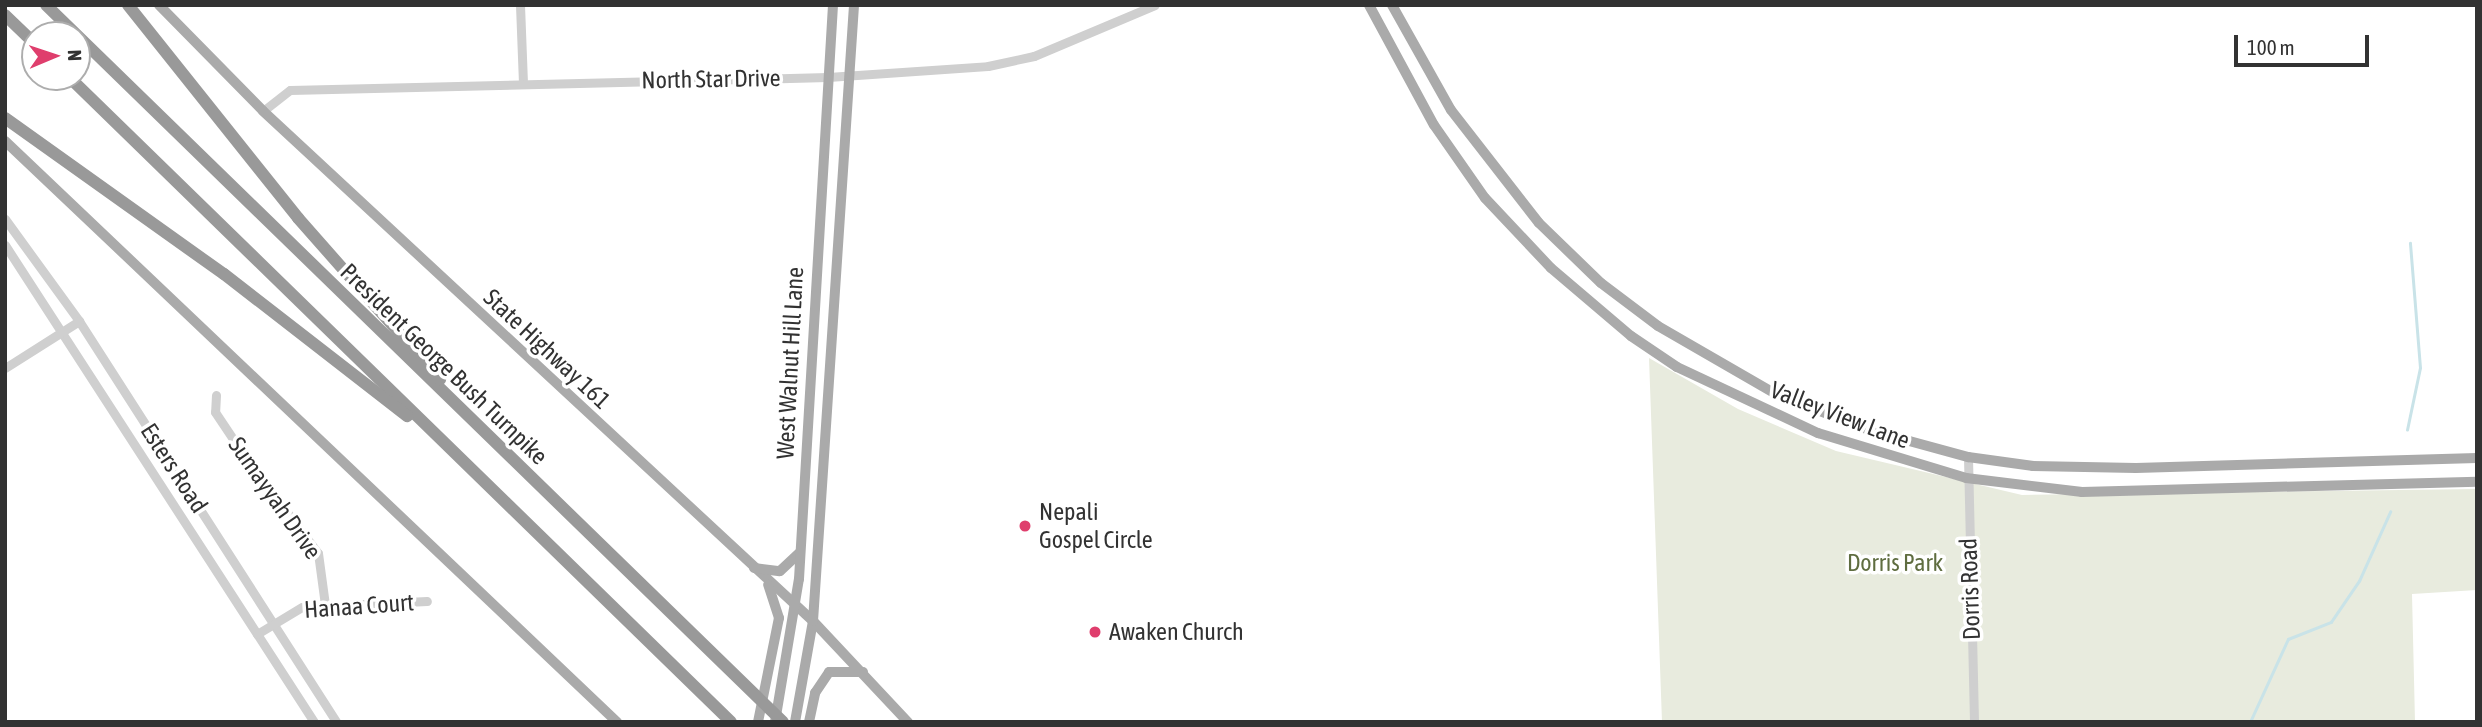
<!DOCTYPE html>
<html>
<head>
<meta charset="utf-8">
<style>
  body { margin:0 }
  #map { position:relative; width:2482px; height:727px; overflow:hidden; background:#fff; font-family:"Asap Condensed",sans-serif }
  div>[style] { position:absolute }
  .green>* { inset:0; background:#e8ebde }
  .stream>* { height:2.5px; margin:-1.25px; padding:0 1.25px; transform-origin:1.25px; border-radius:1.25px; background:#c9e3e8 }
  .minor>* { height:9px; margin:-4.5px; padding:0 4.5px; transform-origin:4.5px; border-radius:4.5px; background:#cfcfcf }
  .major>* { height:10px; margin:-5px; padding:0 5px; transform-origin:5px; border-radius:5px; background:#aaa }
  .highway>* { height:12px; margin:-6px; padding:0 6px; transform-origin:6px; border-radius:6px; background:#999 }
  .dots>* { width:19px; height:19px; translate:-50% -50%; box-sizing:border-box; border:4px solid #fff; border-radius:50% }
  span { translate:-50% -50%; white-space:nowrap; text-align:center; line-height:1.15; -webkit-text-stroke:7px #fff; paint-order:stroke }
  .street-label { font-size:24px; color:#323232 }
  .poi-label { font-size:24px; color:#323232 }
  .left { translate:0 -50%; text-align:left }
  .park-label { font-size:24px; color:#5f6d40 }
  .frame { position:absolute; inset:0; border:7px solid #323232; pointer-events:none }
  .north { position:absolute; left:21px; top:21px; width:70px; height:70px; box-sizing:border-box; background:#fff; border:2px solid #adadad; border-radius:50%; rotate:88deg; font-size:19px; font-weight:700; line-height:28px; text-align:center; color:#323232 }
  .north::after { content:''; display:block; margin:auto; width:24px; height:32px; background:#df3e6d; clip-path:polygon(50% 0,100% 100%,50% 72%,0 100%) }
  .scale { position:absolute; left:2234px; top:35px; width:135px; height:32px; box-sizing:border-box; border:4px solid #323232; border-top:0; padding-left:9px; font-size:21px; line-height:24px; white-space:nowrap; color:#323232; -webkit-text-stroke:5px #fff; paint-order:stroke }
</style>
</head>
<body>
<div id="map">
  <div class="green">
    <div style="clip-path:polygon(1649px 358px,1738px 409px,1836px 451px,2022px 495px,2477px 489px,2477px 590px,2412px 594px,2415px 722px,1662px 722px)"></div>
  </div>
  <div class="stream">
    <div style="left:2407px;top:430px;width:63px;rotate:-78.2deg"></div>
    <div style="left:2420px;top:368px;width:125px;rotate:-94.6deg"></div>
    <div style="left:2250px;top:722px;width:91px;rotate:-65.4deg"></div>
    <div style="left:2288px;top:639px;width:46px;rotate:-21.6deg"></div>
    <div style="left:2331px;top:622px;width:50px;rotate:-55.7deg"></div>
    <div style="left:2359px;top:581px;width:76px;rotate:-65.8deg"></div>
  </div>
  <div class="minor">
    <div style="left:520px;top:5px;width:78px;rotate:87.8deg"></div>
    <div style="left:263px;top:111px;width:34px;rotate:-38deg"></div>
    <div style="left:290px;top:90px;width:538px;rotate:-1.38deg"></div>
    <div style="left:828px;top:77px;width:160px;rotate:-3.9deg"></div>
    <div style="left:988px;top:66px;width:47px;rotate:-12.3deg"></div>
    <div style="left:1034px;top:56px;width:131px;rotate:-22.9deg"></div>
    <div style="left:5px;top:219px;width:126px;rotate:54deg"></div>
    <div style="left:79px;top:321px;width:476px;rotate:57.3deg"></div>
    <div style="left:5px;top:245px;width:568px;rotate:57.06deg"></div>
    <div style="left:5px;top:368px;width:88px;rotate:-32.4deg"></div>
    <div style="left:216px;top:395px;width:17px;rotate:93deg"></div>
    <div style="left:215px;top:412px;width:50px;rotate:56.3deg"></div>
    <div style="left:243px;top:454px;width:124px;rotate:52.9deg"></div>
    <div style="left:318px;top:553px;width:52px;rotate:82.3deg"></div>
    <div style="left:1968px;top:457px;width:265px;rotate:88.7deg"></div>
    <div style="left:257px;top:634px;width:52px;rotate:-31deg"></div>
    <div style="left:302px;top:607px;width:125px;rotate:-2.7deg"></div>
  </div>
  <div class="major">
    <div style="left:159px;top:5px;width:148px;rotate:45.5deg"></div>
    <div style="left:263px;top:111px;width:750px;rotate:42.84deg"></div>
    <div style="left:813px;top:621px;width:139px;rotate:46.8deg"></div>
    <div style="left:1369px;top:5px;width:136px;rotate:61.6deg"></div>
    <div style="left:1434px;top:125px;width:89px;rotate:55.1deg"></div>
    <div style="left:1485px;top:198px;width:96px;rotate:46.7deg"></div>
    <div style="left:1551px;top:268px;width:105px;rotate:40.4deg"></div>
    <div style="left:1631px;top:336px;width:55px;rotate:34deg"></div>
    <div style="left:1677px;top:367px;width:156px;rotate:25.1deg"></div>
    <div style="left:1818px;top:433px;width:155px;rotate:16.9deg"></div>
    <div style="left:1966px;top:478px;width:117px;rotate:6.9deg"></div>
    <div style="left:2082px;top:492px;width:395px;rotate:-1.5deg"></div>
    <div style="left:1392px;top:5px;width:120px;rotate:60.7deg"></div>
    <div style="left:1451px;top:110px;width:143px;rotate:52.1deg"></div>
    <div style="left:1539px;top:223px;width:86px;rotate:44.1deg"></div>
    <div style="left:1601px;top:283px;width:71px;rotate:37deg"></div>
    <div style="left:1658px;top:326px;width:136px;rotate:30deg"></div>
    <div style="left:1776px;top:394px;width:100px;rotate:21.2deg"></div>
    <div style="left:1869px;top:430px;width:103px;rotate:15.3deg"></div>
    <div style="left:1968px;top:457px;width:66px;rotate:7.9deg"></div>
    <div style="left:2033px;top:466px;width:103px;rotate:1.1deg"></div>
    <div style="left:2136px;top:468px;width:341px;rotate:-1.7deg"></div>
    <div style="left:5px;top:141px;width:844px;rotate:43.51deg"></div>
    <div style="left:754px;top:568px;width:26px;rotate:7deg"></div>
    <div style="left:780px;top:571px;width:26px;rotate:-43deg"></div>
    <div style="left:758px;top:722px;width:106px;rotate:-78.6deg"></div>
    <div style="left:779px;top:618px;width:35px;rotate:-108deg"></div>
    <div style="left:775px;top:722px;width:145px;rotate:-80.5deg"></div>
    <div style="left:799px;top:579px;width:575px;rotate:-86.61deg"></div>
    <div style="left:795px;top:722px;width:103px;rotate:-79.9deg"></div>
    <div style="left:813px;top:621px;width:617px;rotate:-86.19deg"></div>
    <div style="left:809px;top:722px;width:30px;rotate:-78deg"></div>
    <div style="left:815px;top:693px;width:25px;rotate:-56deg"></div>
    <div style="left:829px;top:672px;width:34px"></div>
  </div>
  <div class="highway">
    <div style="left:46px;top:5px;width:1028px;rotate:44.21deg"></div>
    <div style="left:128px;top:5px;width:273px;rotate:51.4deg"></div>
    <div style="left:298px;top:218px;width:215px;rotate:48.6deg"></div>
    <div style="left:5px;top:15px;width:42px;rotate:44deg"></div>
    <div style="left:69px;top:77px;width:924px;rotate:44.25deg"></div>
    <div style="left:5px;top:118px;width:269px;rotate:35.5deg"></div>
    <div style="left:224px;top:274px;width:232px;rotate:37.8deg"></div>
  </div>
  <div class="dots">
    <div style="left:1025px;top:526px;background:#df3e6d"></div>
    <div style="left:1095px;top:632px;background:#df3e6d"></div>
  </div>
  <div class="street-label">
    <span style="left:711px;top:79px;rotate:-1deg">North Star Drive</span>
    <span style="left:547px;top:349px;rotate:43deg">State Highway 161</span>
    <span style="left:790px;top:363px;rotate:-87deg">West Walnut Hill Lane</span>
    <span style="left:444px;top:364px;rotate:44deg">President George Bush Turnpike</span>
    <span style="left:1840px;top:415px;rotate:21deg">Valley View Lane</span>
    <span style="left:174px;top:468px;rotate:57deg">Esters Road</span>
    <span style="left:275px;top:498px;rotate:55deg">Sumayyah Drive</span>
    <span style="left:1970px;top:589px;rotate:-92deg">Dorris Road</span>
    <span style="left:359px;top:606px;rotate:-4deg">Hanaa Court</span>
  </div>
  <div class="poi-label">
    <span class="left" style="left:1039px;top:526px">Nepali<br>Gospel Circle</span>
    <span class="left" style="left:1109px;top:632px">Awaken Church</span>
  </div>
  <div class="park-label">
    <span style="left:1895px;top:563px">Dorris Park</span>
  </div>
  <div class="frame"></div>
  <div class="north">N</div>
  <div class="scale">100 m</div>
</div>
</body>
</html>
